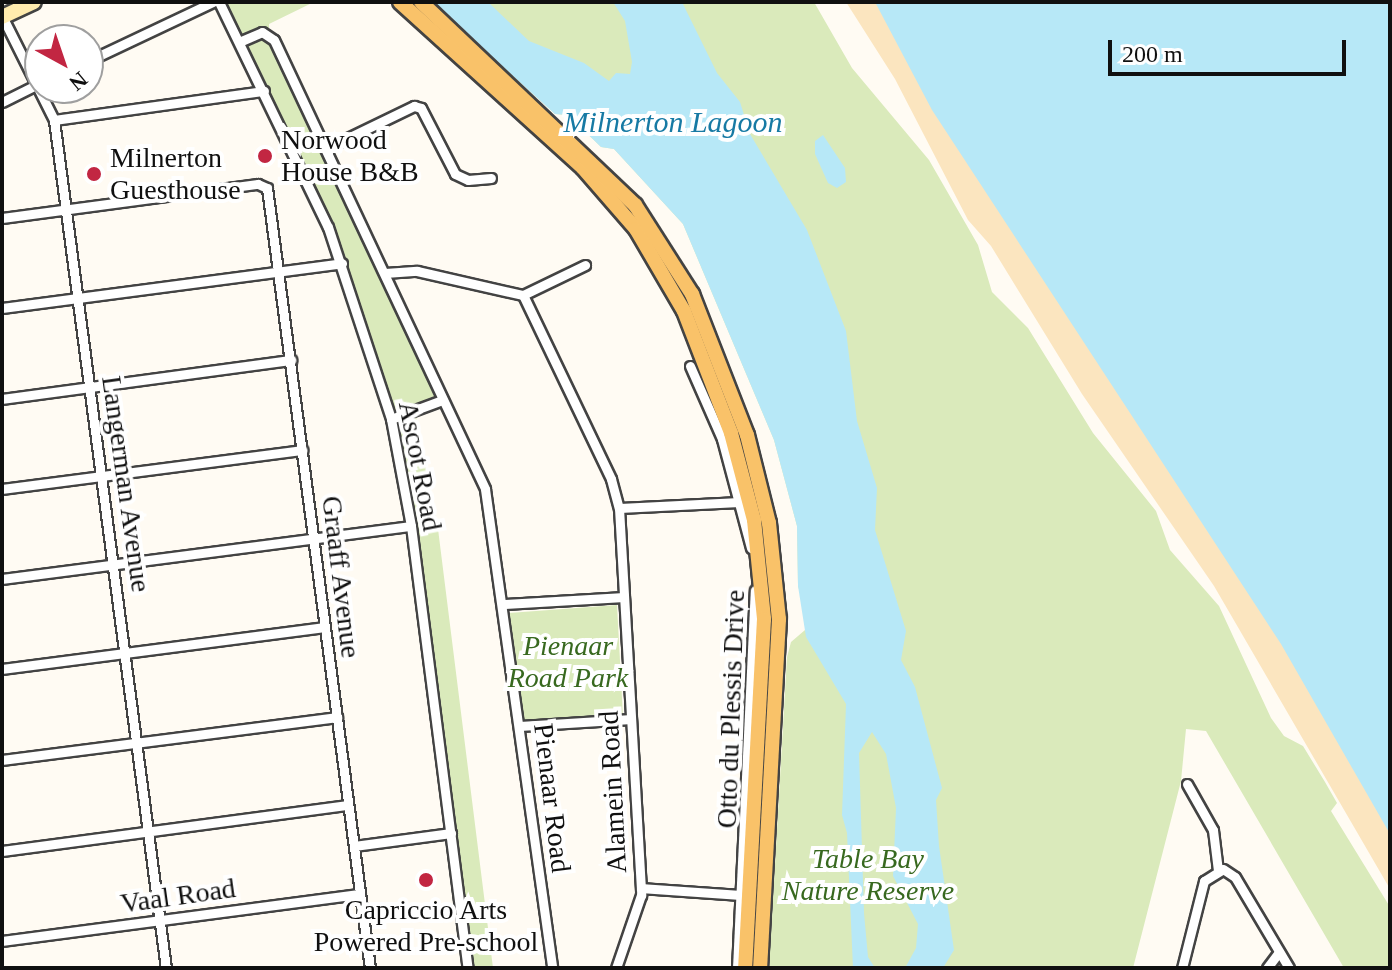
<!DOCTYPE html>
<html>
<head>
<meta charset="utf-8">
<style>
  body { margin:0 }
  #map { position:relative; width:1392px; height:970px; overflow:hidden; background:#fffbf3; font-family:Georgia,serif }
  div>[style] { position:absolute }
  .green>* { inset:0; background:#daeabb }
  .sand>* { inset:0; background:#fbe5bf }
  .water>* { inset:0; background:#b7e8f7 }
  .roads { filter:drop-shadow(2px 0 #434343) drop-shadow(-2px 0 #434343) drop-shadow(0 2px #434343) drop-shadow(0 -2px #434343) }
  .street>* { height:9px; margin:-4.5px; padding:0 4.5px; transform-origin:4.5px; border-radius:4.5px; background:#fff }
  .secondary>* { height:14px; margin:-7px; padding:0 7px; transform-origin:7px; border-radius:7px; background:#ffebae }
  .primary>* { height:14px; margin:-7px; padding:0 7px; transform-origin:7px; border-radius:7px; background:#f9c269 }
  .dots>* { width:22px; height:22px; translate:-50% -50%; box-sizing:border-box; border:4px solid #fff; border-radius:50% }
  span { translate:-50% -50%; white-space:nowrap; text-align:center; line-height:1.15; -webkit-text-stroke:8px #fff; paint-order:stroke }
  .poi-label { font-size:28px; color:#101010 }
  .left { translate:0 -50%; text-align:left }
  .street-label { font-size:28px; color:#101010 }
  .park-label { font-size:28px; color:#38691f; font-style:italic }
  .water-label { font-size:30px; color:#177aa4; font-style:italic }
  .frame { position:absolute; inset:0; border:4px solid #101010; pointer-events:none }
  .north { position:absolute; left:24px; top:24px; width:80px; height:80px; box-sizing:border-box; background:#fff; border:2px solid #9f9f9f; border-radius:50%; rotate:140deg; font-size:22px; font-weight:700; line-height:32px; text-align:center; color:#101010 }
  .north::after { content:''; display:block; margin:auto; width:28px; height:36px; background:#c22642; clip-path:polygon(50% 0,100% 100%,50% 72%,0 100%) }
  .scale { position:absolute; left:1108px; top:40px; width:238px; height:36px; box-sizing:border-box; border:4px solid #101010; border-top:0; padding-left:10px; font-size:24px; line-height:28px; white-space:nowrap; color:#101010; -webkit-text-stroke:6px #fff; paint-order:stroke }
</style>
</head>
<body>
<div id="map">
  <div class="green">
    <div style="clip-path:polygon(219px 2px,314px 2px,269px 24px,269px 34px,442px 400px,415px 411px,438px 529px,493px 968px,468px 968px,399px 454px,342px 263px)"></div>
    <div style="clip-path:polygon(432px 2px,814px 2px,852px 68px,929px 160px,978px 245px,992px 292px,1028px 328px,1093px 433px,1156px 511px,1170px 550px,1219px 606px,1271px 718px,1284px 736px,1303px 746px,1325px 782px,1337px 803px,1331px 811px,1390px 907px,1390px 968px,1344px 968px,1206px 731px,1186px 729px,1181px 781px,1133px 968px,769px 968px,787px 657px,791px 642px,805px 630px,806px 613px,798px 586px,797px 526px,774px 440px,683px 224px,614px 149px,601px 147px,568px 115px,555px 114px)"></div>
    <div style="clip-path:polygon(617px 605px,623px 717px,524px 724px,509px 613px)"></div>
  </div>
  <div class="sand">
    <div style="clip-path:polygon(846px 2px,908px 2px,1390px 757px,1390px 889px,1214px 586px,1082px 394px,991px 246px,968px 220px,895px 79px)"></div>
  </div>
  <div class="water">
    <div style="clip-path:polygon(432px 2px,488px 2px,529px 41px,584px 63px,609px 81px,616px 73px,630px 74px,632px 62px,625px 21px,613px 2px,682px 2px,717px 73px,740px 102px,750px 134px,807px 230px,846px 331px,857px 421px,877px 488px,875px 530px,906px 631px,901px 660px,915px 687px,942px 788px,936px 800px,939px 846px,954px 950px,943px 968px,905px 968px,916px 948px,918px 924px,893px 876px,896px 808px,886px 754px,872px 732px,859px 753px,864px 913px,868px 957px,875px 968px,853px 968px,847px 833px,842px 815px,846px 704px,806px 637px,798px 586px,797px 526px,774px 440px,683px 224px,614px 149px,601px 147px,568px 115px,555px 114px)"></div>
    <div style="clip-path:polygon(875px 2px,1390px 2px,1390px 834px,1281px 644px,932px 110px)"></div>
    <div style="clip-path:polygon(823px 135px,845px 168px,846px 182px,837px 188px,828px 183px,815px 154px,815px 141px)"></div>
  </div>
  <div class="roads">
    <div class="street">
      <div style="left:219px;top:2px;width:250px;rotate:64.2deg"></div>
      <div style="left:328px;top:227px;width:202px;rotate:71.8deg"></div>
      <div style="left:391px;top:419px;width:109px;rotate:79.4deg"></div>
      <div style="left:411px;top:526px;width:446px;rotate:82.7deg"></div>
      <div style="left:2px;top:16px;width:116px;rotate:63.4deg"></div>
      <div style="left:54px;top:120px;width:855px;rotate:82.48deg"></div>
      <div style="left:239px;top:42px;width:25px;rotate:-23deg"></div>
      <div style="left:262px;top:32px;width:14px;rotate:34deg"></div>
      <div style="left:274px;top:40px;width:496px;rotate:64.8deg"></div>
      <div style="left:485px;top:489px;width:484px;rotate:82deg"></div>
      <div style="left:88px;top:61px;width:138px;rotate:-25.3deg"></div>
      <div style="left:2px;top:102px;width:42px;rotate:-26.6deg"></div>
      <div style="left:54px;top:120px;width:212px;rotate:-7.9deg"></div>
      <div style="left:327px;top:148px;width:97px;rotate:-25.8deg"></div>
      <div style="left:414px;top:106px;width:7px;rotate:16deg"></div>
      <div style="left:421px;top:108px;width:74px;rotate:62.7deg"></div>
      <div style="left:455px;top:174px;width:14px;rotate:25deg"></div>
      <div style="left:468px;top:180px;width:23px;rotate:-5deg"></div>
      <div style="left:2px;top:218px;width:258px;rotate:-7.6deg"></div>
      <div style="left:258px;top:184px;width:10px;rotate:24deg"></div>
      <div style="left:267px;top:188px;width:787px;rotate:82.48deg"></div>
      <div style="left:385px;top:273px;width:32px;rotate:-4deg"></div>
      <div style="left:417px;top:271px;width:109px;rotate:12.8deg"></div>
      <div style="left:523px;top:295px;width:69px;rotate:-25.8deg"></div>
      <div style="left:523px;top:295px;width:204px;rotate:64.4deg"></div>
      <div style="left:611px;top:479px;width:30px;rotate:75deg"></div>
      <div style="left:619px;top:508px;width:388px;rotate:86.7deg"></div>
      <div style="left:641px;top:895px;width:77px;rotate:108.9deg"></div>
      <div style="left:2px;top:308px;width:343px;rotate:-7.5deg"></div>
      <div style="left:690px;top:366px;width:80px;rotate:66.3deg"></div>
      <div style="left:722px;top:439px;width:113px;rotate:75.1deg"></div>
      <div style="left:2px;top:399px;width:292px;rotate:-7.7deg"></div>
      <div style="left:391px;top:419px;width:54px;rotate:-20.4deg"></div>
      <div style="left:2px;top:489px;width:303px;rotate:-7.4deg"></div>
      <div style="left:619px;top:508px;width:121px;rotate:-2.8deg"></div>
      <div style="left:2px;top:579px;width:412px;rotate:-7.4deg"></div>
      <div style="left:505px;top:604px;width:119px;rotate:-3.4deg"></div>
      <div style="left:2px;top:669px;width:325px;rotate:-7.4deg"></div>
      <div style="left:520px;top:726px;width:111px;rotate:-3.6deg"></div>
      <div style="left:2px;top:760px;width:338px;rotate:-7.3deg"></div>
      <div style="left:1187px;top:784px;width:53px;rotate:60.5deg"></div>
      <div style="left:1213px;top:830px;width:39px;rotate:83deg"></div>
      <div style="left:354px;top:846px;width:98px;rotate:-7.6deg"></div>
      <div style="left:2px;top:851px;width:349px;rotate:-7.6deg"></div>
      <div style="left:641px;top:888px;width:99px;rotate:4deg"></div>
      <div style="left:2px;top:941px;width:361px;rotate:-7.5deg"></div>
      <div style="left:737px;top:968px;width:378px;rotate:-87.3deg"></div>
      <div style="left:1182px;top:968px;width:90px;rotate:-75.8deg"></div>
      <div style="left:1204px;top:881px;width:22px;rotate:-32deg"></div>
      <div style="left:1223px;top:869px;width:14px;rotate:34deg"></div>
      <div style="left:1235px;top:877px;width:106px;rotate:59.3deg"></div>
      <div style="left:1267px;top:968px;width:20px;rotate:-53deg"></div>
    </div>
    <div class="secondary">
      <div style="left:2px;top:17px;width:35px;rotate:-25deg"></div>
    </div>
    <div class="primary">
      <div style="left:400px;top:2px;width:247px;rotate:42.2deg"></div>
      <div style="left:583px;top:168px;width:81px;rotate:49deg"></div>
      <div style="left:636px;top:229px;width:95px;rotate:59.7deg"></div>
      <div style="left:684px;top:311px;width:131px;rotate:68.9deg"></div>
      <div style="left:731px;top:433px;width:90px;rotate:75.2deg"></div>
      <div style="left:754px;top:520px;width:100px;rotate:84.2deg"></div>
      <div style="left:764px;top:619px;width:350px;rotate:93.1deg"></div>
      <div style="left:421px;top:2px;width:295px;rotate:43.5deg"></div>
      <div style="left:635px;top:205px;width:106px;rotate:57.4deg"></div>
      <div style="left:692px;top:294px;width:151px;rotate:68.7deg"></div>
      <div style="left:747px;top:435px;width:91px;rotate:76deg"></div>
      <div style="left:769px;top:523px;width:97px;rotate:84.1deg"></div>
      <div style="left:779px;top:619px;width:350px;rotate:93.1deg"></div>
    </div>
  </div>
  <div class="dots">
    <div style="left:265px;top:156px;background:#c22642"></div>
    <div style="left:94px;top:174px;background:#c22642"></div>
    <div style="left:426px;top:880px;background:#c22642"></div>
  </div>
  <div class="poi-label">
    <span class="left" style="left:281px;top:156px">Norwood<br>House B&amp;B</span>
    <span class="left" style="left:110px;top:174px">Milnerton<br>Guesthouse</span>
    <span style="left:426px;top:926px">Capriccio Arts<br>Powered Pre-school</span>
  </div>
  <div class="street-label">
    <span style="left:420px;top:466px;rotate:79deg">Ascot Road</span>
    <span style="left:126px;top:484px;rotate:82deg">Langerman Avenue</span>
    <span style="left:341px;top:577px;rotate:83deg">Graaff Avenue</span>
    <span style="left:731px;top:709px;rotate:-88deg">Otto du Plessis Drive</span>
    <span style="left:613px;top:792px;rotate:-93deg">Alamein Road</span>
    <span style="left:552px;top:798px;rotate:83deg">Pienaar Road</span>
    <span style="left:178px;top:896px;rotate:-8deg">Vaal Road</span>
  </div>
  <div class="park-label">
    <span style="left:568px;top:662px">Pienaar<br>Road Park</span>
    <span style="left:868px;top:875px">Table Bay<br>Nature Reserve</span>
  </div>
  <div class="water-label">
    <span style="left:673px;top:122px">Milnerton Lagoon</span>
  </div>
  <div class="frame"></div>
  <div class="north">N</div>
  <div class="scale">200 m</div>
</div>
</body>
</html>
